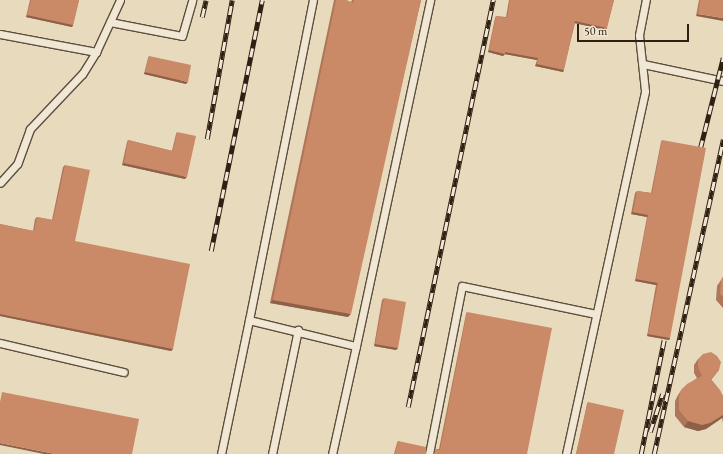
<!DOCTYPE html>
<html>
<head>
<meta charset="utf-8">
<style>
  body { margin:0 }
  #map { position:relative; width:723px; height:454px; overflow:hidden; background:#e8dabd; font-family:"EB Garamond",serif }
  div>[style] { position:absolute }
  .roads { filter:drop-shadow(1px 0 #5e4e3e) drop-shadow(-1px 0 #5e4e3e) drop-shadow(0 1px #5e4e3e) drop-shadow(0 -1px #5e4e3e) }
  .lane>* { height:7px; margin:-3.5px; padding:0 3.5px; transform-origin:3.5px; border-radius:3.5px; background:#f0e7d4 }
  .rail>* { height:4.5px; margin-top:-2.25px; transform-origin:0; background:repeating-linear-gradient(90deg,#f0e7d4 0 9px,#302013 0 18px); box-sizing:border-box; border-block:1px solid #302013 }
  .wall>* { inset:0; background:#ae7759 }
  .shaded-wall>* { inset:0; background:#8d6149 }
  .building>* { inset:0; background:#ca8a68 }
  span { translate:-50% -50%; white-space:nowrap; text-align:center; line-height:1.15; -webkit-text-stroke:4px #f0e7d4; paint-order:stroke }
  .scale { position:absolute; left:577px; top:24px; width:112px; height:18px; box-sizing:border-box; border:2px solid #302013; border-top:0; padding-left:5px; font-size:12px; line-height:14px; white-space:nowrap; color:#302013; -webkit-text-stroke:3px #f0e7d4; paint-order:stroke }
</style>
</head>
<body>
<div id="map">
  <div class="roads">
    <div class="lane">
      <div style="left:110px;top:22px;width:73px;rotate:11deg"></div>
      <div style="left:182px;top:36px;width:37px;rotate:-74deg"></div>
      <div style="left:0;top:34px;width:98px;rotate:10.6deg"></div>
      <div style="left:96px;top:52px;width:26px;rotate:122deg"></div>
      <div style="left:82px;top:74px;width:76px;rotate:133.4deg"></div>
      <div style="left:30px;top:129px;width:37px;rotate:110deg"></div>
      <div style="left:17px;top:164px;width:25px;rotate:132deg"></div>
      <div style="left:96px;top:52px;width:57px;rotate:-65.2deg"></div>
      <div style="left:643px;top:64px;width:82px;rotate:12deg"></div>
      <div style="left:249px;top:320px;width:326px;rotate:-78.7deg"></div>
      <div style="left:0;top:343px;width:127px;rotate:13.2deg"></div>
      <div style="left:356px;top:346px;width:354px;rotate:-77.9deg"></div>
      <div style="left:221px;top:454px;width:137px;rotate:-78.2deg"></div>
      <div style="left:249px;top:320px;width:110px;rotate:13.7deg"></div>
      <div style="left:356px;top:346px;width:111px;rotate:102.5deg"></div>
      <div style="left:272px;top:454px;width:127px;rotate:-78.2deg"></div>
      <div style="left:429px;top:454px;width:171px;rotate:-78.9deg"></div>
      <div style="left:462px;top:286px;width:137px;rotate:11.8deg"></div>
      <div style="left:566px;top:454px;width:371px;rotate:-77.7deg"></div>
      <div style="left:645px;top:91px;width:56px;rotate:-96.1deg"></div>
      <div style="left:639px;top:35px;width:36px;rotate:-79deg"></div>
    </div>
  </div>
  <div class="rail">
    <div style="left:202px;top:17px;width:17px;rotate:-77deg"></div>
    <div style="left:207px;top:139px;width:141px;rotate:-79.8deg"></div>
    <div style="left:700px;top:149px;width:94px;rotate:-75.8deg"></div>
    <div style="left:211px;top:251px;width:256px;rotate:-78.5deg"></div>
    <div style="left:408px;top:407px;width:416px;rotate:-78.2deg"></div>
    <div style="left:650px;top:432px;width:40px;rotate:-72deg"></div>
    <div style="left:641px;top:454px;width:116px;rotate:-78.6deg"></div>
    <div style="left:654px;top:454px;width:322px;rotate:-77.6deg"></div>
  </div>
  <div class="wall">
    <div style="clip-path:polygon(30px 0,79px 0,73px 25px,72px 27px,26px 17px)"></div>
    <div style="clip-path:polygon(334px 0,346px 0,351px 2px,352px 0,421px 0,348px 317px,270px 303px)"></div>
    <div style="clip-path:polygon(509px 0,614px 0,606px 30px,575px 23px,563px 72px,535px 66px,537px 60px,505px 54px,503px 56px,488px 52px,495px 18px,496px 16px,506px 17px)"></div>
    <div style="clip-path:polygon(699px 0,723px 0,696px 16px)"></div>
    <div style="clip-path:polygon(149px 56px,186px 84px,144px 74px,148px 58px)"></div>
    <div style="clip-path:polygon(177px 132px,185px 179px,122px 165px,127px 142px,128px 140px,172px 151px,176px 134px)"></div>
    <div style="clip-path:polygon(662px 140px,670px 338px,669px 340px,647px 336px,656px 285px,635px 281px,647px 217px,631px 214px,635px 193px,637px 191px,651px 193px,661px 142px)"></div>
    <div style="clip-path:polygon(65px 165px,75px 241px,173px 349px,171px 351px,0 316px,0 224px,33px 231px,35px 219px,37px 217px,52px 220px,63px 167px)"></div>
    <div style="clip-path:polygon(723px 277px,723px 308px,716px 300px,717px 286px)"></div>
    <div style="clip-path:polygon(384px 298px,398px 348px,396px 350px,374px 346px,382px 300px)"></div>
    <div style="clip-path:polygon(467px 312px,527px 454px,434px 454px,436px 449px,439px 449px,466px 314px)"></div>
    <div style="clip-path:polygon(698px 359px,719px 370px,711px 380px,723px 396px,723px 423px,722px 418px,706px 429px,698px 431px,684px 427px,675px 416px,675px 401px,678px 395px,682px 389px,697px 378px,694px 373px,694px 365px)"></div>
    <div style="clip-path:polygon(588px 402px,614px 454px,576px 454px,587px 404px)"></div>
    <div style="clip-path:polygon(398px 441px,426px 453px,426px 454px,394px 454px,397px 443px)"></div>
  </div>
  <div class="shaded-wall">
    <div style="clip-path:polygon(698px 14px,723px 18px,723px 21px,696px 16px)"></div>
    <div style="clip-path:polygon(27px 15px,73px 25px,72px 27px,26px 17px)"></div>
    <div style="clip-path:polygon(575px 21px,607px 28px,606px 30px,574px 23px)"></div>
    <div style="clip-path:polygon(489px 50px,505px 54px,503px 56px,488px 52px)"></div>
    <div style="clip-path:polygon(505px 52px,538px 58px,537px 60px,504px 54px)"></div>
    <div style="clip-path:polygon(537px 64px,564px 70px,563px 72px,535px 66px)"></div>
    <div style="clip-path:polygon(145px 72px,188px 82px,186px 84px,144px 74px)"></div>
    <div style="clip-path:polygon(124px 163px,187px 177px,185px 179px,122px 165px)"></div>
    <div style="clip-path:polygon(633px 212px,648px 215px,647px 217px,631px 214px)"></div>
    <div style="clip-path:polygon(636px 279px,658px 283px,656px 285px,635px 281px)"></div>
    <div style="clip-path:polygon(273px 300px,351px 314px,348px 317px,270px 303px)"></div>
    <div style="clip-path:polygon(0 314px,173px 349px,171px 351px,0 316px)"></div>
    <div style="clip-path:polygon(648px 334px,670px 338px,669px 340px,647px 336px)"></div>
    <div style="clip-path:polygon(375px 344px,398px 348px,396px 350px,374px 346px)"></div>
    <div style="clip-path:polygon(723px 415px,723px 417px,722px 418px,706px 429px,698px 431px,684px 427px,688px 421px)"></div>
    <div style="clip-path:polygon(0 443px,55px 454px,44px 454px,0 445px)"></div>
  </div>
  <div class="building">
    <div style="clip-path:polygon(31px 0,79px 0,73px 25px,27px 15px)"></div>
    <div style="clip-path:polygon(336px 0,346px 0,353px 3px,354px 0,421px 0,351px 314px,273px 300px)"></div>
    <div style="clip-path:polygon(510px 0,614px 0,607px 28px,575px 21px,564px 70px,537px 64px,538px 58px,505px 52px,505px 54px,489px 50px,496px 16px,507px 18px)"></div>
    <div style="clip-path:polygon(700px 0,723px 0,723px 18px,698px 14px)"></div>
    <div style="clip-path:polygon(149px 56px,191px 65px,188px 82px,145px 72px)"></div>
    <div style="clip-path:polygon(177px 132px,196px 136px,187px 177px,124px 163px,128px 140px,173px 151px)"></div>
    <div style="clip-path:polygon(662px 140px,706px 148px,670px 338px,648px 334px,658px 283px,636px 279px,648px 215px,633px 212px,637px 191px,652px 193px)"></div>
    <div style="clip-path:polygon(65px 165px,90px 170px,75px 241px,190px 264px,173px 349px,0 314px,0 224px,34px 231px,37px 217px,53px 220px)"></div>
    <div style="clip-path:polygon(723px 277px,723px 297px,720px 294px,721px 280px)"></div>
    <div style="clip-path:polygon(384px 298px,406px 302px,398px 348px,375px 344px)"></div>
    <div style="clip-path:polygon(467px 312px,552px 328px,527px 454px,434px 454px,436px 449px,440px 450px)"></div>
    <div style="clip-path:polygon(711px 352px,717px 356px,721px 362px,719px 370px,711px 379px,720px 390px,723px 396px,723px 415px,710px 423px,702px 425px,688px 421px,679px 410px,679px 396px,682px 389px,687px 384px,702px 376px,698px 367px,698px 359px,703px 354px)"></div>
    <div style="clip-path:polygon(2px 392px,139px 419px,132px 454px,55px 454px,0 443px,0 402px)"></div>
    <div style="clip-path:polygon(588px 402px,624px 410px,614px 454px,576px 454px)"></div>
    <div style="clip-path:polygon(398px 441px,426px 447px,426px 454px,395px 454px)"></div>
  </div>
  <div class="scale">50 m</div>
</div>
</body>
</html>
